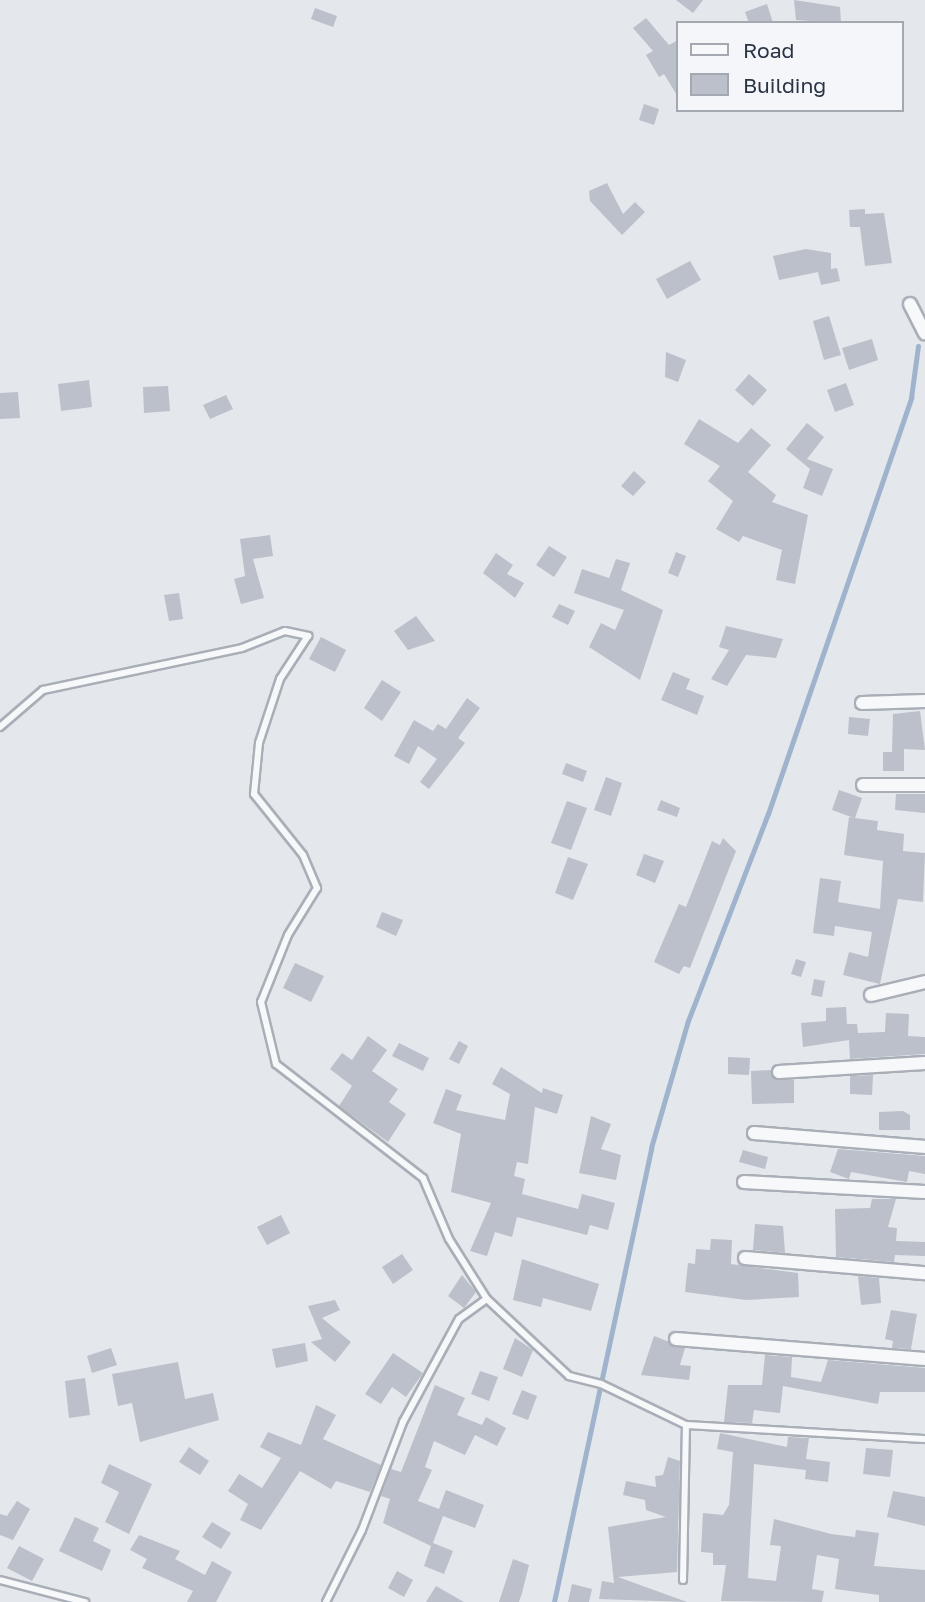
<!DOCTYPE html>
<html>
<head>
<meta charset="utf-8">
<style>
  body { margin:0 }
  #map { position:relative; width:925px; height:1602px; overflow:hidden; background:#e4e7ec; font-family:"Golos Text",sans-serif }
  div>[style] { position:absolute }
  .stream>* { height:4.5px; margin:-2.25px; padding:0 2.25px; transform-origin:2.25px; border-radius:2.25px; background:#9fb4cc }
  .building>* { inset:0; background:#bbc0ca }
  .roads { filter:drop-shadow(2px 0 #a9aeb7) drop-shadow(-2px 0 #a9aeb7) drop-shadow(0 2px #a9aeb7) drop-shadow(0 -2px #a9aeb7) }
  .service>* { height:6px; margin:-3px; padding:0 3px; transform-origin:3px; border-radius:3px; background:#f7f8fa }
  .minor>* { height:12px; margin:-6px; padding:0 6px; transform-origin:6px; border-radius:6px; background:#f7f8fa }
  span { translate:-50% -50%; white-space:nowrap; text-align:center; line-height:1.15; -webkit-text-stroke:7px #f4f6f9; paint-order:stroke }
  .legend { position:absolute; left:676px; top:21px; width:228px; height:91px; box-sizing:border-box; background:#f4f6f9; border:2px solid #a4a8b1; margin:0; padding:9px 12px; list-style:none; font-size:21px; color:#2b3445 }
  .legend li { display:flex; align-items:center; gap:14px; height:35px }
  .legend b { width:35px; border:2px solid #a4a8b1 }
</style>
</head>
<body>
<div id="map">
  <div class="stream">
    <div style="left:554px;top:1602px;width:464px;rotate:-77.9deg"></div>
    <div style="left:651px;top:1148px;width:132px;rotate:-73.8deg"></div>
    <div style="left:688px;top:1021px;width:222px;rotate:-68.9deg"></div>
    <div style="left:768px;top:814px;width:440px;rotate:-71deg"></div>
    <div style="left:911px;top:398px;width:52px;rotate:-82.3deg"></div>
  </div>
  <div class="building">
    <div style="clip-path:polygon(676px 0,703px 0,693px 13px)"></div>
    <div style="clip-path:polygon(794px 0,840px 7px,841px 23px,796px 20px)"></div>
    <div style="clip-path:polygon(767px 4px,773px 23px,749px 23px,745px 12px)"></div>
    <div style="clip-path:polygon(315px 8px,337px 16px,333px 27px,311px 19px)"></div>
    <div style="clip-path:polygon(646px 18px,669px 45px,678px 40px,678px 97px,664px 74px,659px 77px,646px 55px,653px 51px,633px 28px)"></div>
    <div style="clip-path:polygon(644px 104px,659px 109px,654px 125px,639px 120px)"></div>
    <div style="clip-path:polygon(607px 183px,623px 214px,635px 202px,645px 212px,622px 235px,590px 201px,589px 191px)"></div>
    <div style="clip-path:polygon(865px 209px,865px 214px,884px 213px,892px 263px,865px 266px,860px 227px,850px 227px,849px 210px)"></div>
    <div style="clip-path:polygon(806px 249px,831px 253px,831px 269px,837px 268px,840px 281px,821px 285px,818px 272px,779px 280px,773px 256px)"></div>
    <div style="clip-path:polygon(690px 261px,701px 280px,667px 299px,656px 279px)"></div>
    <div style="clip-path:polygon(829px 316px,841px 355px,824px 360px,813px 321px)"></div>
    <div style="clip-path:polygon(872px 339px,878px 360px,849px 370px,842px 348px)"></div>
    <div style="clip-path:polygon(666px 352px,686px 360px,678px 382px,665px 377px)"></div>
    <div style="clip-path:polygon(749px 374px,767px 390px,753px 406px,735px 390px)"></div>
    <div style="clip-path:polygon(89px 380px,92px 407px,61px 411px,58px 384px)"></div>
    <div style="clip-path:polygon(846px 383px,854px 405px,835px 412px,827px 390px)"></div>
    <div style="clip-path:polygon(168px 386px,170px 411px,144px 413px,143px 387px)"></div>
    <div style="clip-path:polygon(18px 392px,20px 418px,0 419px,0 393px)"></div>
    <div style="clip-path:polygon(226px 395px,233px 409px,210px 419px,203px 405px)"></div>
    <div style="clip-path:polygon(699px 419px,738px 443px,751px 428px,771px 445px,748px 472px,776px 495px,772px 502px,808px 515px,795px 584px,776px 580px,782px 550px,743px 536px,739px 542px,716px 529px,733px 501px,708px 481px,720px 466px,684px 444px)"></div>
    <div style="clip-path:polygon(807px 423px,824px 437px,807px 459px,833px 469px,822px 496px,803px 488px,810px 469px,786px 449px)"></div>
    <div style="clip-path:polygon(634px 471px,646px 482px,633px 496px,621px 486px)"></div>
    <div style="clip-path:polygon(270px 535px,273px 556px,253px 559px,264px 598px,241px 604px,234px 579px,245px 576px,240px 539px)"></div>
    <div style="clip-path:polygon(549px 546px,567px 557px,554px 577px,536px 565px)"></div>
    <div style="clip-path:polygon(676px 552px,686px 556px,678px 577px,668px 573px)"></div>
    <div style="clip-path:polygon(496px 553px,513px 565px,507px 574px,524px 583px,515px 598px,483px 573px)"></div>
    <div style="clip-path:polygon(616px 559px,630px 563px,621px 590px,663px 610px,640px 680px,589px 647px,601px 623px,615px 630px,624px 610px,574px 593px,582px 569px,609px 578px)"></div>
    <div style="clip-path:polygon(179px 593px,183px 619px,169px 621px,164px 595px)"></div>
    <div style="clip-path:polygon(559px 604px,575px 611px,568px 625px,552px 617px)"></div>
    <div style="clip-path:polygon(416px 616px,435px 641px,408px 650px,394px 631px)"></div>
    <div style="clip-path:polygon(726px 626px,783px 639px,776px 658px,746px 655px,727px 686px,711px 679px,729px 650px,719px 647px)"></div>
    <div style="clip-path:polygon(321px 637px,346px 650px,335px 672px,309px 659px)"></div>
    <div style="clip-path:polygon(673px 672px,690px 679px,686px 689px,704px 696px,697px 715px,661px 700px)"></div>
    <div style="clip-path:polygon(382px 680px,401px 692px,382px 721px,364px 708px)"></div>
    <div style="clip-path:polygon(467px 698px,480px 708px,458px 738px,465px 743px,429px 789px,420px 782px,437px 759px,418px 746px,409px 764px,394px 756px,414px 720px,433px 731px,438px 724px,446px 729px)"></div>
    <div style="clip-path:polygon(920px 711px,925px 750px,904px 749px,904px 771px,883px 771px,883px 752px,892px 752px,893px 714px)"></div>
    <div style="clip-path:polygon(849px 717px,870px 719px,868px 736px,848px 734px)"></div>
    <div style="clip-path:polygon(566px 763px,587px 771px,583px 782px,562px 774px)"></div>
    <div style="clip-path:polygon(606px 777px,622px 783px,611px 816px,594px 810px)"></div>
    <div style="clip-path:polygon(839px 790px,862px 798px,855px 818px,878px 821px,877px 830px,904px 834px,903px 851px,925px 853px,923px 902px,898px 899px,880px 984px,843px 975px,849px 952px,868px 957px,872px 932px,835px 926px,834px 936px,813px 933px,820px 878px,841px 881px,838px 902px,880px 909px,883px 861px,844px 855px,849px 817px,854px 818px,832px 810px)"></div>
    <div style="clip-path:polygon(896px 794px,925px 794px,925px 813px,895px 810px)"></div>
    <div style="clip-path:polygon(661px 800px,680px 808px,677px 817px,657px 810px)"></div>
    <div style="clip-path:polygon(567px 801px,587px 808px,571px 850px,551px 843px)"></div>
    <div style="clip-path:polygon(723px 838px,736px 851px,690px 968px,684px 966px,679px 974px,654px 962px,679px 904px,686px 907px,712px 841px,720px 845px)"></div>
    <div style="clip-path:polygon(644px 854px,664px 861px,655px 883px,636px 875px)"></div>
    <div style="clip-path:polygon(568px 857px,588px 864px,573px 900px,555px 893px)"></div>
    <div style="clip-path:polygon(382px 912px,403px 920px,396px 936px,376px 927px)"></div>
    <div style="clip-path:polygon(796px 959px,806px 962px,801px 977px,791px 974px)"></div>
    <div style="clip-path:polygon(295px 963px,324px 976px,311px 1002px,283px 988px)"></div>
    <div style="clip-path:polygon(814px 979px,825px 981px,822px 997px,811px 995px)"></div>
    <div style="clip-path:polygon(846px 1007px,847px 1024px,857px 1024px,858px 1033px,885px 1032px,886px 1013px,909px 1014px,908px 1036px,925px 1037px,925px 1054px,850px 1059px,849px 1040px,803px 1047px,801px 1023px,826px 1021px,826px 1008px)"></div>
    <div style="clip-path:polygon(368px 1036px,387px 1050px,372px 1071px,398px 1089px,389px 1102px,406px 1114px,388px 1142px,339px 1106px,352px 1086px,330px 1069px,342px 1053px,352px 1060px)"></div>
    <div style="clip-path:polygon(459px 1041px,468px 1046px,459px 1064px,449px 1059px)"></div>
    <div style="clip-path:polygon(399px 1043px,429px 1058px,423px 1071px,392px 1056px)"></div>
    <div style="clip-path:polygon(728px 1057px,750px 1058px,749px 1075px,728px 1074px)"></div>
    <div style="clip-path:polygon(501px 1067px,542px 1093px,543px 1088px,563px 1095px,557px 1114px,535px 1107px,528px 1164px,517px 1162px,514px 1176px,525px 1179px,522px 1194px,578px 1209px,582px 1194px,615px 1203px,608px 1230px,590px 1225px,587px 1235px,517px 1217px,512px 1237px,495px 1232px,487px 1256px,470px 1251px,491px 1203px,451px 1192px,461px 1134px,433px 1123px,446px 1089px,462px 1095px,456px 1110px,505px 1120px,510px 1094px,492px 1084px)"></div>
    <div style="clip-path:polygon(771px 1070px,776px 1080px,794px 1080px,794px 1103px,752px 1104px,751px 1071px)"></div>
    <div style="clip-path:polygon(873px 1075px,872px 1095px,850px 1094px,850px 1076px)"></div>
    <div style="clip-path:polygon(903px 1111px,910px 1115px,910px 1130px,879px 1130px,879px 1112px)"></div>
    <div style="clip-path:polygon(591px 1116px,611px 1124px,601px 1149px,621px 1155px,616px 1180px,579px 1173px)"></div>
    <div style="clip-path:polygon(838px 1149px,925px 1156px,925px 1174px,909px 1171px,907px 1182px,851px 1172px,849px 1179px,830px 1172px)"></div>
    <div style="clip-path:polygon(743px 1150px,768px 1157px,765px 1169px,739px 1162px)"></div>
    <div style="clip-path:polygon(872px 1199px,896px 1199px,888px 1227px,897px 1228px,896px 1241px,925px 1242px,925px 1256px,895px 1255px,894px 1262px,836px 1257px,835px 1209px,870px 1208px)"></div>
    <div style="clip-path:polygon(281px 1215px,290px 1233px,267px 1245px,257px 1227px)"></div>
    <div style="clip-path:polygon(755px 1224px,783px 1226px,785px 1253px,753px 1250px)"></div>
    <div style="clip-path:polygon(711px 1239px,732px 1240px,731px 1264px,798px 1273px,799px 1297px,746px 1300px,685px 1292px,688px 1263px,695px 1264px,696px 1249px,710px 1250px)"></div>
    <div style="clip-path:polygon(402px 1254px,413px 1270px,393px 1284px,382px 1267px)"></div>
    <div style="clip-path:polygon(522px 1259px,599px 1284px,591px 1311px,543px 1298px,541px 1307px,513px 1300px)"></div>
    <div style="clip-path:polygon(462px 1275px,476px 1292px,464px 1308px,448px 1296px)"></div>
    <div style="clip-path:polygon(858px 1276px,879px 1278px,881px 1303px,861px 1305px)"></div>
    <div style="clip-path:polygon(335px 1300px,340px 1310px,322px 1318px,351px 1342px,335px 1362px,311px 1342px,322px 1339px,308px 1306px)"></div>
    <div style="clip-path:polygon(891px 1310px,917px 1314px,911px 1349px,892px 1348px,893px 1341px,885px 1339px)"></div>
    <div style="clip-path:polygon(654px 1336px,685px 1348px,680px 1365px,691px 1366px,689px 1380px,641px 1375px)"></div>
    <div style="clip-path:polygon(515px 1338px,533px 1350px,522px 1377px,503px 1369px)"></div>
    <div style="clip-path:polygon(305px 1343px,308px 1361px,276px 1368px,272px 1349px)"></div>
    <div style="clip-path:polygon(111px 1348px,117px 1365px,92px 1373px,87px 1356px)"></div>
    <div style="clip-path:polygon(393px 1353px,423px 1373px,406px 1397px,392px 1387px,381px 1404px,365px 1394px)"></div>
    <div style="clip-path:polygon(765px 1355px,792px 1357px,791px 1377px,821px 1382px,828px 1360px,925px 1368px,925px 1392px,880px 1392px,878px 1404px,783px 1386px,780px 1413px,754px 1410px,752px 1423px,724px 1422px,728px 1385px,762px 1385px)"></div>
    <div style="clip-path:polygon(178px 1362px,185px 1399px,213px 1393px,219px 1420px,140px 1442px,132px 1403px,118px 1406px,112px 1374px)"></div>
    <div style="clip-path:polygon(480px 1371px,498px 1377px,489px 1401px,471px 1394px)"></div>
    <div style="clip-path:polygon(85px 1378px,90px 1415px,69px 1418px,65px 1381px)"></div>
    <div style="clip-path:polygon(435px 1385px,465px 1398px,457px 1415px,482px 1425px,486px 1417px,506px 1428px,497px 1446px,475px 1435px,465px 1455px,434px 1441px,425px 1467px,432px 1470px,418px 1501px,439px 1509px,446px 1490px,484px 1505px,475px 1528px,443px 1516px,433px 1543px,453px 1551px,444px 1574px,424px 1566px,431px 1546px,383px 1523px,390px 1499px,381px 1496px,391px 1469px,401px 1472px)"></div>
    <div style="clip-path:polygon(522px 1390px,537px 1396px,528px 1420px,512px 1414px)"></div>
    <div style="clip-path:polygon(316px 1405px,336px 1415px,323px 1439px,381px 1465px,370px 1492px,336px 1481px,331px 1489px,300px 1471px,261px 1530px,240px 1520px,248px 1504px,228px 1491px,239px 1474px,262px 1488px,281px 1458px,260px 1447px,268px 1432px,301px 1445px)"></div>
    <div style="clip-path:polygon(720px 1433px,787px 1447px,788px 1437px,809px 1438px,806px 1459px,830px 1462px,828px 1482px,805px 1479px,806px 1470px,754px 1464px,748px 1578px,776px 1581px,781px 1546px,770px 1545px,774px 1519px,831px 1534px,855px 1537px,856px 1530px,879px 1533px,874px 1566px,925px 1570px,925px 1602px,879px 1602px,879px 1595px,835px 1589px,839px 1559px,817px 1555px,812px 1589px,824px 1591px,822px 1602px,721px 1601px,726px 1565px,713px 1565px,713px 1553px,701px 1552px,703px 1513px,723px 1515px,729px 1505px,733px 1452px,717px 1449px)"></div>
    <div style="clip-path:polygon(189px 1447px,209px 1461px,200px 1475px,179px 1462px)"></div>
    <div style="clip-path:polygon(866px 1448px,893px 1450px,890px 1477px,863px 1474px)"></div>
    <div style="clip-path:polygon(668px 1457px,680px 1461px,677px 1572px,618px 1577px,687px 1602px,599px 1599px,602px 1581px,614px 1583px,608px 1527px,666px 1517px,646px 1510px,645px 1500px,623px 1495px,626px 1481px,656px 1487px,655px 1476px,663px 1475px)"></div>
    <div style="clip-path:polygon(109px 1464px,152px 1484px,129px 1534px,105px 1522px,119px 1492px,101px 1483px)"></div>
    <div style="clip-path:polygon(893px 1491px,925px 1497px,925px 1526px,887px 1517px)"></div>
    <div style="clip-path:polygon(17px 1501px,30px 1509px,13px 1540px,0 1535px,0 1514px,7px 1516px)"></div>
    <div style="clip-path:polygon(75px 1517px,99px 1528px,93px 1541px,111px 1550px,102px 1571px,59px 1551px)"></div>
    <div style="clip-path:polygon(212px 1522px,231px 1533px,221px 1549px,202px 1537px)"></div>
    <div style="clip-path:polygon(139px 1535px,180px 1551px,175px 1559px,205px 1575px,212px 1561px,232px 1572px,216px 1602px,187px 1602px,193px 1591px,142px 1568px,147px 1559px,130px 1550px)"></div>
    <div style="clip-path:polygon(19px 1546px,44px 1559px,32px 1581px,7px 1568px)"></div>
    <div style="clip-path:polygon(513px 1559px,529px 1565px,522px 1593px,519px 1602px,499px 1602px)"></div>
    <div style="clip-path:polygon(397px 1571px,413px 1580px,404px 1597px,388px 1588px)"></div>
    <div style="clip-path:polygon(572px 1584px,592px 1589px,589px 1602px,568px 1602px)"></div>
    <div style="clip-path:polygon(436px 1586px,464px 1602px,426px 1602px)"></div>
  </div>
  <div class="roads">
    <div class="service">
      <div style="left:0;top:727px;width:57px;rotate:-40.7deg"></div>
      <div style="left:43px;top:690px;width:203px;rotate:-11.9deg"></div>
      <div style="left:242px;top:648px;width:46px;rotate:-21.6deg"></div>
      <div style="left:285px;top:631px;width:24px;rotate:12deg"></div>
      <div style="left:308px;top:636px;width:51px;rotate:123.1deg"></div>
      <div style="left:280px;top:679px;width:67px;rotate:108.2deg"></div>
      <div style="left:259px;top:743px;width:51px;rotate:95.6deg"></div>
      <div style="left:254px;top:794px;width:78px;rotate:51.2deg"></div>
      <div style="left:303px;top:855px;width:36px;rotate:67deg"></div>
      <div style="left:317px;top:888px;width:55px;rotate:121.7deg"></div>
      <div style="left:288px;top:935px;width:72px;rotate:111.9deg"></div>
      <div style="left:261px;top:1002px;width:64px;rotate:76.4deg"></div>
      <div style="left:276px;top:1064px;width:186px;rotate:37.8deg"></div>
      <div style="left:423px;top:1178px;width:66px;rotate:66.9deg"></div>
      <div style="left:449px;top:1239px;width:71px;rotate:57.7deg"></div>
      <div style="left:0;top:1580px;width:88px;rotate:14.5deg"></div>
      <div style="left:683px;top:1580px;width:155px;rotate:-88.9deg"></div>
      <div style="left:326px;top:1602px;width:80px;rotate:-63.4deg"></div>
      <div style="left:362px;top:1530px;width:116px;rotate:-69.2deg"></div>
      <div style="left:403px;top:1422px;width:117px;rotate:-61.5deg"></div>
      <div style="left:459px;top:1319px;width:34px;rotate:-36deg"></div>
      <div style="left:487px;top:1299px;width:112px;rotate:43.2deg"></div>
      <div style="left:569px;top:1376px;width:33px;rotate:14deg"></div>
      <div style="left:601px;top:1384px;width:94px;rotate:25.8deg"></div>
      <div style="left:686px;top:1425px;width:239px;rotate:3.4deg"></div>
    </div>
    <div class="minor">
      <div style="left:910px;top:304px;width:33px;rotate:63deg"></div>
      <div style="left:862px;top:703px;width:63px;rotate:-1.8deg"></div>
      <div style="left:863px;top:785px;width:62px"></div>
      <div style="left:871px;top:995px;width:56px;rotate:-13.5deg"></div>
      <div style="left:779px;top:1072px;width:146px;rotate:-3.5deg"></div>
      <div style="left:754px;top:1133px;width:172px;rotate:4.7deg"></div>
      <div style="left:744px;top:1182px;width:181px;rotate:3.2deg"></div>
      <div style="left:745px;top:1258px;width:181px;rotate:4.8deg"></div>
      <div style="left:676px;top:1339px;width:250px;rotate:4.6deg"></div>
    </div>
  </div>
  <ul class="legend">
  <li><b style="height:9px;background:#f7f8fa"></b>Road</li>
  <li><b style="height:19px;background:#bbc0ca"></b>Building</li>
  </ul>
</div>
</body>
</html>
